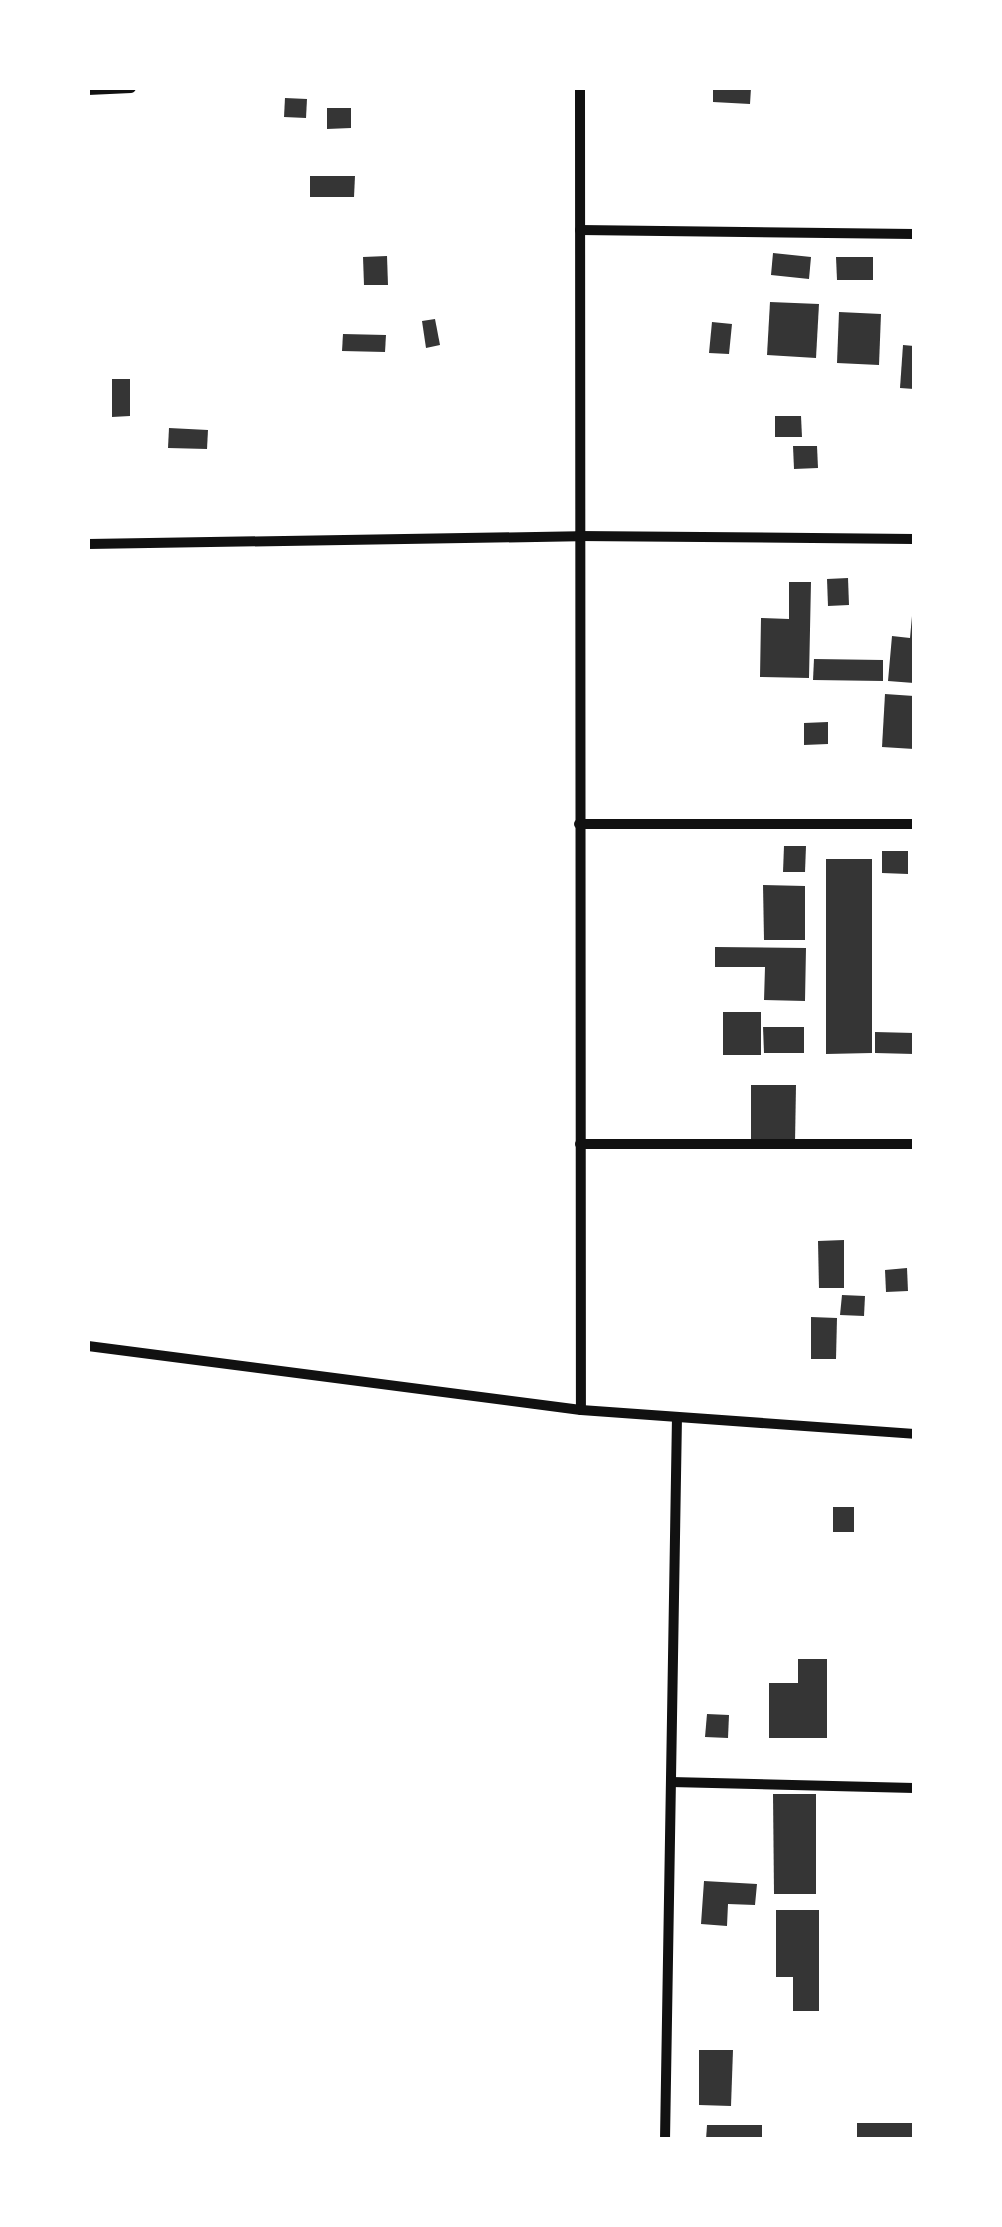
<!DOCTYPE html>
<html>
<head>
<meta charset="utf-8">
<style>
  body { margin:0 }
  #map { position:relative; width:1002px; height:2227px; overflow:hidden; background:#fff; font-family:"Source Sans 3",sans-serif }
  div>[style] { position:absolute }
  .building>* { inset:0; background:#353535 }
  .minor>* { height:10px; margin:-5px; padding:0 5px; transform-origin:5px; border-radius:5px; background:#111 }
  span { translate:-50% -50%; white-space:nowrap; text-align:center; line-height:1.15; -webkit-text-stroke:9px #fff; paint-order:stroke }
  .frame { position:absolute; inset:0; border:90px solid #fff; pointer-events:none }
</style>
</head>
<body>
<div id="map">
  <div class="building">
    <div style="clip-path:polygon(713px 88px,751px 88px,750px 104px,713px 102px)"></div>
    <div style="clip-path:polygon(285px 98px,307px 99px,306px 118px,284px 117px)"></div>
    <div style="clip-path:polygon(327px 108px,351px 108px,351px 128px,327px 129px)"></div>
    <div style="clip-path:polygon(310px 176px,355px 176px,354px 197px,310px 197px)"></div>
    <div style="clip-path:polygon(773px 253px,811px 257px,809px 279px,771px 275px)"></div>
    <div style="clip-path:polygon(387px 256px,388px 285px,364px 285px,363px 257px)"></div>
    <div style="clip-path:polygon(836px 257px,873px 257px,873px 280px,837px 280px)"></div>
    <div style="clip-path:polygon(770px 302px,819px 304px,816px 358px,767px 355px)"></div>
    <div style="clip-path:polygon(839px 312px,881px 314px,879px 365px,837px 363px)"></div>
    <div style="clip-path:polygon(435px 319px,440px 345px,426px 348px,422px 321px)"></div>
    <div style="clip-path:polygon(712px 322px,732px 324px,729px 354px,709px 353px)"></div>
    <div style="clip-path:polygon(343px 334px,386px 335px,385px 352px,342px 351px)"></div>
    <div style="clip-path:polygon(903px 345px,914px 346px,914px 389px,900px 388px)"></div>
    <div style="clip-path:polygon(112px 379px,130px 379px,130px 416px,112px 417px)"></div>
    <div style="clip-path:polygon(775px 416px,801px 416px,802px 437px,775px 437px)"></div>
    <div style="clip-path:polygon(169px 428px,208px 430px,207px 449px,168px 448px)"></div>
    <div style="clip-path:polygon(793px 446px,817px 446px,818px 468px,794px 469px)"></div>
    <div style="clip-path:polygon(848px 578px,849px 605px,828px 606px,827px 579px)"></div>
    <div style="clip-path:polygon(789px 582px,811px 582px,809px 678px,760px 677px,761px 618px,789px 619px)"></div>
    <div style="clip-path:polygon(912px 616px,914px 683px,888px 681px,892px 636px,910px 638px)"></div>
    <div style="clip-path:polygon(814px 659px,883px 660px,883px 681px,813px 680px)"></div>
    <div style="clip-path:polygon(885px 694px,914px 696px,914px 749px,882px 747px)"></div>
    <div style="clip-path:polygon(828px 722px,828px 744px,804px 745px,804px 723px)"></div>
    <div style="clip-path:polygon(784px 846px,806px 846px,805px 872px,783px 872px)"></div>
    <div style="clip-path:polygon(882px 851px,908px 851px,908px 874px,882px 873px)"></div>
    <div style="clip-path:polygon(826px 859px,872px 859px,872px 1053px,826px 1054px)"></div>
    <div style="clip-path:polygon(763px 885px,805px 886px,805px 940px,764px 940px)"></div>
    <div style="clip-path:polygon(715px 947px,806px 948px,805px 1001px,764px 1000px,765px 967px,715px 967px)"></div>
    <div style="clip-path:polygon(723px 1012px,761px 1012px,761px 1055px,723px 1055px)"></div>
    <div style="clip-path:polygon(763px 1027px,804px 1027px,804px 1053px,764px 1053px)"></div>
    <div style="clip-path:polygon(875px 1032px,914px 1033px,914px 1054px,875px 1053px)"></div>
    <div style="clip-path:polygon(751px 1085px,796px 1085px,795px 1143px,751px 1142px)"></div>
    <div style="clip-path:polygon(844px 1240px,844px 1288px,819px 1288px,818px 1241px)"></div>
    <div style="clip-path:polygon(907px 1268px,908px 1291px,886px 1292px,885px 1270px)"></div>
    <div style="clip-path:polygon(842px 1295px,865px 1296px,864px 1316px,840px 1315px)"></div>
    <div style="clip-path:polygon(811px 1317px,837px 1318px,836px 1359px,811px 1359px)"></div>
    <div style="clip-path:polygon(833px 1507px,854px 1507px,854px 1532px,833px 1532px)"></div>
    <div style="clip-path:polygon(798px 1659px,827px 1659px,827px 1738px,769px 1738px,769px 1683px,798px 1683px)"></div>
    <div style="clip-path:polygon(707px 1714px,729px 1715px,728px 1738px,705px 1737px)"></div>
    <div style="clip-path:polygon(773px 1794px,816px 1794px,816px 1894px,774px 1894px)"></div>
    <div style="clip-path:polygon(704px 1881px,757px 1884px,755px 1905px,728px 1904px,727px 1926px,701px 1924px)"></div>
    <div style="clip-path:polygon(776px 1910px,819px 1910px,819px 2011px,793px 2011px,793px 1977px,776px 1977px)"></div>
    <div style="clip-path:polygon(699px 2050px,733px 2050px,731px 2106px,699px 2105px)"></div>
    <div style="clip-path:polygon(857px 2123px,914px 2123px,914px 2140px,857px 2140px)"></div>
    <div style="clip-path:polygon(707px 2125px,762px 2125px,762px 2140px,706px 2140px)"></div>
  </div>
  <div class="minor">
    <div style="left:580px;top:88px;width:1322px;rotate:89.96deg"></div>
    <div style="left:88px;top:90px;width:43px;rotate:-2.7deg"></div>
    <div style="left:580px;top:230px;width:334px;rotate:0.7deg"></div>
    <div style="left:88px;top:544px;width:490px;rotate:-0.9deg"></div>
    <div style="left:578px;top:536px;width:336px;rotate:0.5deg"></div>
    <div style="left:579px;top:824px;width:335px"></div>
    <div style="left:580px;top:1144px;width:334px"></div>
    <div style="left:88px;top:1346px;width:497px;rotate:7.4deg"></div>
    <div style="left:581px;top:1410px;width:334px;rotate:4.1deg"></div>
    <div style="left:671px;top:1782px;width:243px;rotate:1.4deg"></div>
    <div style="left:665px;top:2140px;width:721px;rotate:-89.05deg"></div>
  </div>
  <div class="frame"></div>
</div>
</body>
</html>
